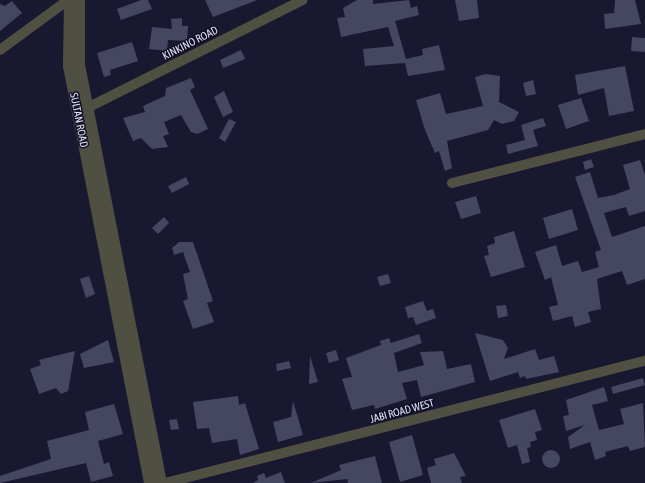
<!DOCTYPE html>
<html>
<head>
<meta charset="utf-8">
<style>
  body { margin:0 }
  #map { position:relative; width:645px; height:483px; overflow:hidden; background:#191831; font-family:"Asap Condensed",sans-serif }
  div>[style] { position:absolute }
  .building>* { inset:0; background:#454662 }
  .round { border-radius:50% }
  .minor>* { height:10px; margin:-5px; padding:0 5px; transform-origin:5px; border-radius:5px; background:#505042 }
  .tertiary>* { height:12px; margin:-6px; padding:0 6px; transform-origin:6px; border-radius:6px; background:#505042 }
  span { translate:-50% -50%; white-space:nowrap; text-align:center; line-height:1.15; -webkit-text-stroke:3px #100f27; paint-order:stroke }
  .street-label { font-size:11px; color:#e1e2f4 }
</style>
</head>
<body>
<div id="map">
  <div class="building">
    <div style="clip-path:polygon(141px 0,148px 0,152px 9px,121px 20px,117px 9px)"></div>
    <div style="clip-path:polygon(205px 0,257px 0,213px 17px)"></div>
    <div style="clip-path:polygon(357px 0,373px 0,373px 4px,409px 0,411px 8px,417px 6px,419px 15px,395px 21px,406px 59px,423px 55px,422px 49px,439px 45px,445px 70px,408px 76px,405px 63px,365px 66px,363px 49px,394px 46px,388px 27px,341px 37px,337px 18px,345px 17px,343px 8px)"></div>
    <div style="clip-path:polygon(455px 0,477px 0,479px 18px,459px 21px)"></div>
    <div style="clip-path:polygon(615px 0,635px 0,641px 24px,605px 29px,604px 14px,614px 13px)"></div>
    <div style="clip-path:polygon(12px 1px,22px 13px,0 31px,0 4px,5px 6px)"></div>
    <div style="clip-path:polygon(182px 18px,182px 26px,188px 26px,187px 41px,168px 40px,167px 51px,149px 49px,152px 27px,172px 29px,171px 19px)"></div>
    <div style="clip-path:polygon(632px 37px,645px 38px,645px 52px,631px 51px)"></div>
    <div style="clip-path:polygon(132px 42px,138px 61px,110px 70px,111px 75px,104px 77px,97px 53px)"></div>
    <div style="clip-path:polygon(241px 50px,245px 59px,223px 68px,220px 60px)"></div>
    <div style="clip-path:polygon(625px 66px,634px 111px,609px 116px,604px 88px,578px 95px,575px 75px)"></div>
    <div style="clip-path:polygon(486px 74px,500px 76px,499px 102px,519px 112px,514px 121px,502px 124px,494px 120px,488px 130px,447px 141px,452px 168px,445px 171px,439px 151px,435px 153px,425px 130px,416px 100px,440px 93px,446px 114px,483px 106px,475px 77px)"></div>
    <div style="clip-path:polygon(191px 78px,195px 87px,190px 90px,208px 129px,197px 134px,191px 132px,181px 115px,164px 122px,169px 134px,163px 136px,168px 147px,152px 149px,141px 138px,133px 141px,123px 118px,145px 112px,143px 106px,165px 96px,166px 88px)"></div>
    <div style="clip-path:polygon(533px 80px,536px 94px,526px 96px,523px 83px)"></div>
    <div style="clip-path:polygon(224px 91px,233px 112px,223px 117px,214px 97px)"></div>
    <div style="clip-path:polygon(581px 98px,589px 121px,566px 129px,558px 105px)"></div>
    <div style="clip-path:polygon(543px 118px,546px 126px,533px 130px,538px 146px,508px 154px,506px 145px,525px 140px,521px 125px)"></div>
    <div style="clip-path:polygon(229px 119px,236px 122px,225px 142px,219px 138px)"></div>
    <div style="clip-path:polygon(591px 159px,594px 167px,585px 170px,583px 162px)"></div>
    <div style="clip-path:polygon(640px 160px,645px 175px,645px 211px,629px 216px,626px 207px,604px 213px,612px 237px,645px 226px,645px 279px,627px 285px,622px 271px,597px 279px,601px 309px,588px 312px,591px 322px,575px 327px,572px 316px,553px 321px,549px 307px,558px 305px,551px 277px,545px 280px,535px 252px,556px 245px,562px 266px,578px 261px,582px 272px,599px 267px,595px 252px,601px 250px,575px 177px,590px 172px,598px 198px,614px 195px,630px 189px,623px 165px)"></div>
    <div style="clip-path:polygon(186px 177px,189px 184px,172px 193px,168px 186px)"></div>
    <div style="clip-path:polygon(476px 196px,481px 213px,461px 219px,455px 202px)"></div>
    <div style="clip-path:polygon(572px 209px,578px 230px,549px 239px,543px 218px)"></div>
    <div style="clip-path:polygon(164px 217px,169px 223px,158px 234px,152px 228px)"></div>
    <div style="clip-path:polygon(514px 231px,525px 267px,491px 277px,484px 256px,489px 255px,487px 246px,495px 243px,494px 237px)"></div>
    <div style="clip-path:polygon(179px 242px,193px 242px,213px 301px,207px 303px,214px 322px,193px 329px,183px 301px,188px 299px,183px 274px,190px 272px,183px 252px,174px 255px,172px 248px)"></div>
    <div style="clip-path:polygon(388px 274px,391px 283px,380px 286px,377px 277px)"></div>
    <div style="clip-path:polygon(89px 276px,95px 294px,86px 298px,80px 279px)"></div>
    <div style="clip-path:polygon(423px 301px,427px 311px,433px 309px,436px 318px,416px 325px,413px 317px,408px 318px,405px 307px)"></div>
    <div style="clip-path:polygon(506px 305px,508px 316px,498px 318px,496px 306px)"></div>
    <div style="clip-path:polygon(475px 333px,503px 340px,508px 348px,504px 359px,535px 349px,539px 360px,554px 356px,559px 372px,526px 379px,525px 376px,520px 378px,518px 372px,490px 381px)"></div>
    <div style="clip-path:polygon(419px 334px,422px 343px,394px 353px,398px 372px,424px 365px,420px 352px,443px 351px,447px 369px,471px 364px,475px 382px,421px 397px,417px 380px,402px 383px,407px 399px,375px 409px,374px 405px,352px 410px,342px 379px,352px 377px,346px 358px,381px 345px,380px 341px,389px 338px,391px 343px)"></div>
    <div style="clip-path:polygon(108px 340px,114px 362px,84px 368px,80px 354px)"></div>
    <div style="clip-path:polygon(336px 350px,339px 360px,329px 363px,326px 353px)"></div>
    <div style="clip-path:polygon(75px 351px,68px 391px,61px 394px,56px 388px,39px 394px,30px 369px,41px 365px,39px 360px)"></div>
    <div style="clip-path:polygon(310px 356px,318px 382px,309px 384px)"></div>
    <div style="clip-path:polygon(289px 361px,291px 368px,277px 371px,276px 364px)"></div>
    <div style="clip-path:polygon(643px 378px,645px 385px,613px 394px,611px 387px)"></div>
    <div style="clip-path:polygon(604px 387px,608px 401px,592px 405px,599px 430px,624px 424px,620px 409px,643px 403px,645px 447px,630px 451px,628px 446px,605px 452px,606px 456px,595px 460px,590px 442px,570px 449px,568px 437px,585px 425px,566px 431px,563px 416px,569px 415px,566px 400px)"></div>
    <div style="clip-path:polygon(238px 396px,239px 405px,245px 403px,259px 449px,240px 455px,237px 439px,212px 443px,209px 428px,197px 429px,193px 402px)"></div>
    <div style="clip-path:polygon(293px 401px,303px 435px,278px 442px,273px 422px,291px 417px)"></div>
    <div style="clip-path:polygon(114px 404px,123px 434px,98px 441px,104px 464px,109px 462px,113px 476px,91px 482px,86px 463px,0 483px,0 476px,51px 459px,47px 441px,89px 430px,85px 412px)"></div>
    <div style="clip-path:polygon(535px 409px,542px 430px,535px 432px,537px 440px,530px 442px,531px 447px,527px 448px,530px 462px,522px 464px,517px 445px,508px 448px,499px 420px)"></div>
    <div style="clip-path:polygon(177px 419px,179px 429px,171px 430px,169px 420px)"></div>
    <div style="clip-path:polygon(412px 435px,423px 475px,400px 482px,389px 442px)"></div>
    <div class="round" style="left:542px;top:450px;width:18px;height:18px"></div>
    <div style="clip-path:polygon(454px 453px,466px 476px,460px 477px,462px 483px,431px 483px,427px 468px,436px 465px,434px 459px)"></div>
    <div style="clip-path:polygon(375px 456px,382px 483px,348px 483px,347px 479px,311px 483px,341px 470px,339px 465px)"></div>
    <div style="clip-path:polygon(281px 472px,285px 483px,253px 483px,258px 480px,257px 476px,264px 473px,266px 478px)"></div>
  </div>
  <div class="minor">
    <div style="left:0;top:50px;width:84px;rotate:-36.3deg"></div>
    <div style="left:87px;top:108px;width:241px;rotate:-26.6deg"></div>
    <div style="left:452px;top:183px;width:199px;rotate:-14.2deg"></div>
    <div style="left:165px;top:483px;width:495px;rotate:-14.3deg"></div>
  </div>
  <div class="tertiary">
    <div style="left:70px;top:0;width:66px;rotate:90.9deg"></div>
    <div style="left:69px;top:66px;width:425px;rotate:79deg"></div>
    <div style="left:79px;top:0;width:65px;rotate:90deg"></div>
    <div style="left:79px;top:65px;width:426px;rotate:78.9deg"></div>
  </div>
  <div class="street-label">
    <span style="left:190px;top:43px;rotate:-27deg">KINKINO ROAD</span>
    <span style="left:79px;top:120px;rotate:79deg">SULTAN ROAD</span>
    <span style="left:402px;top:411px;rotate:-15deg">JABI ROAD WEST</span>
  </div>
</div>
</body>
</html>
